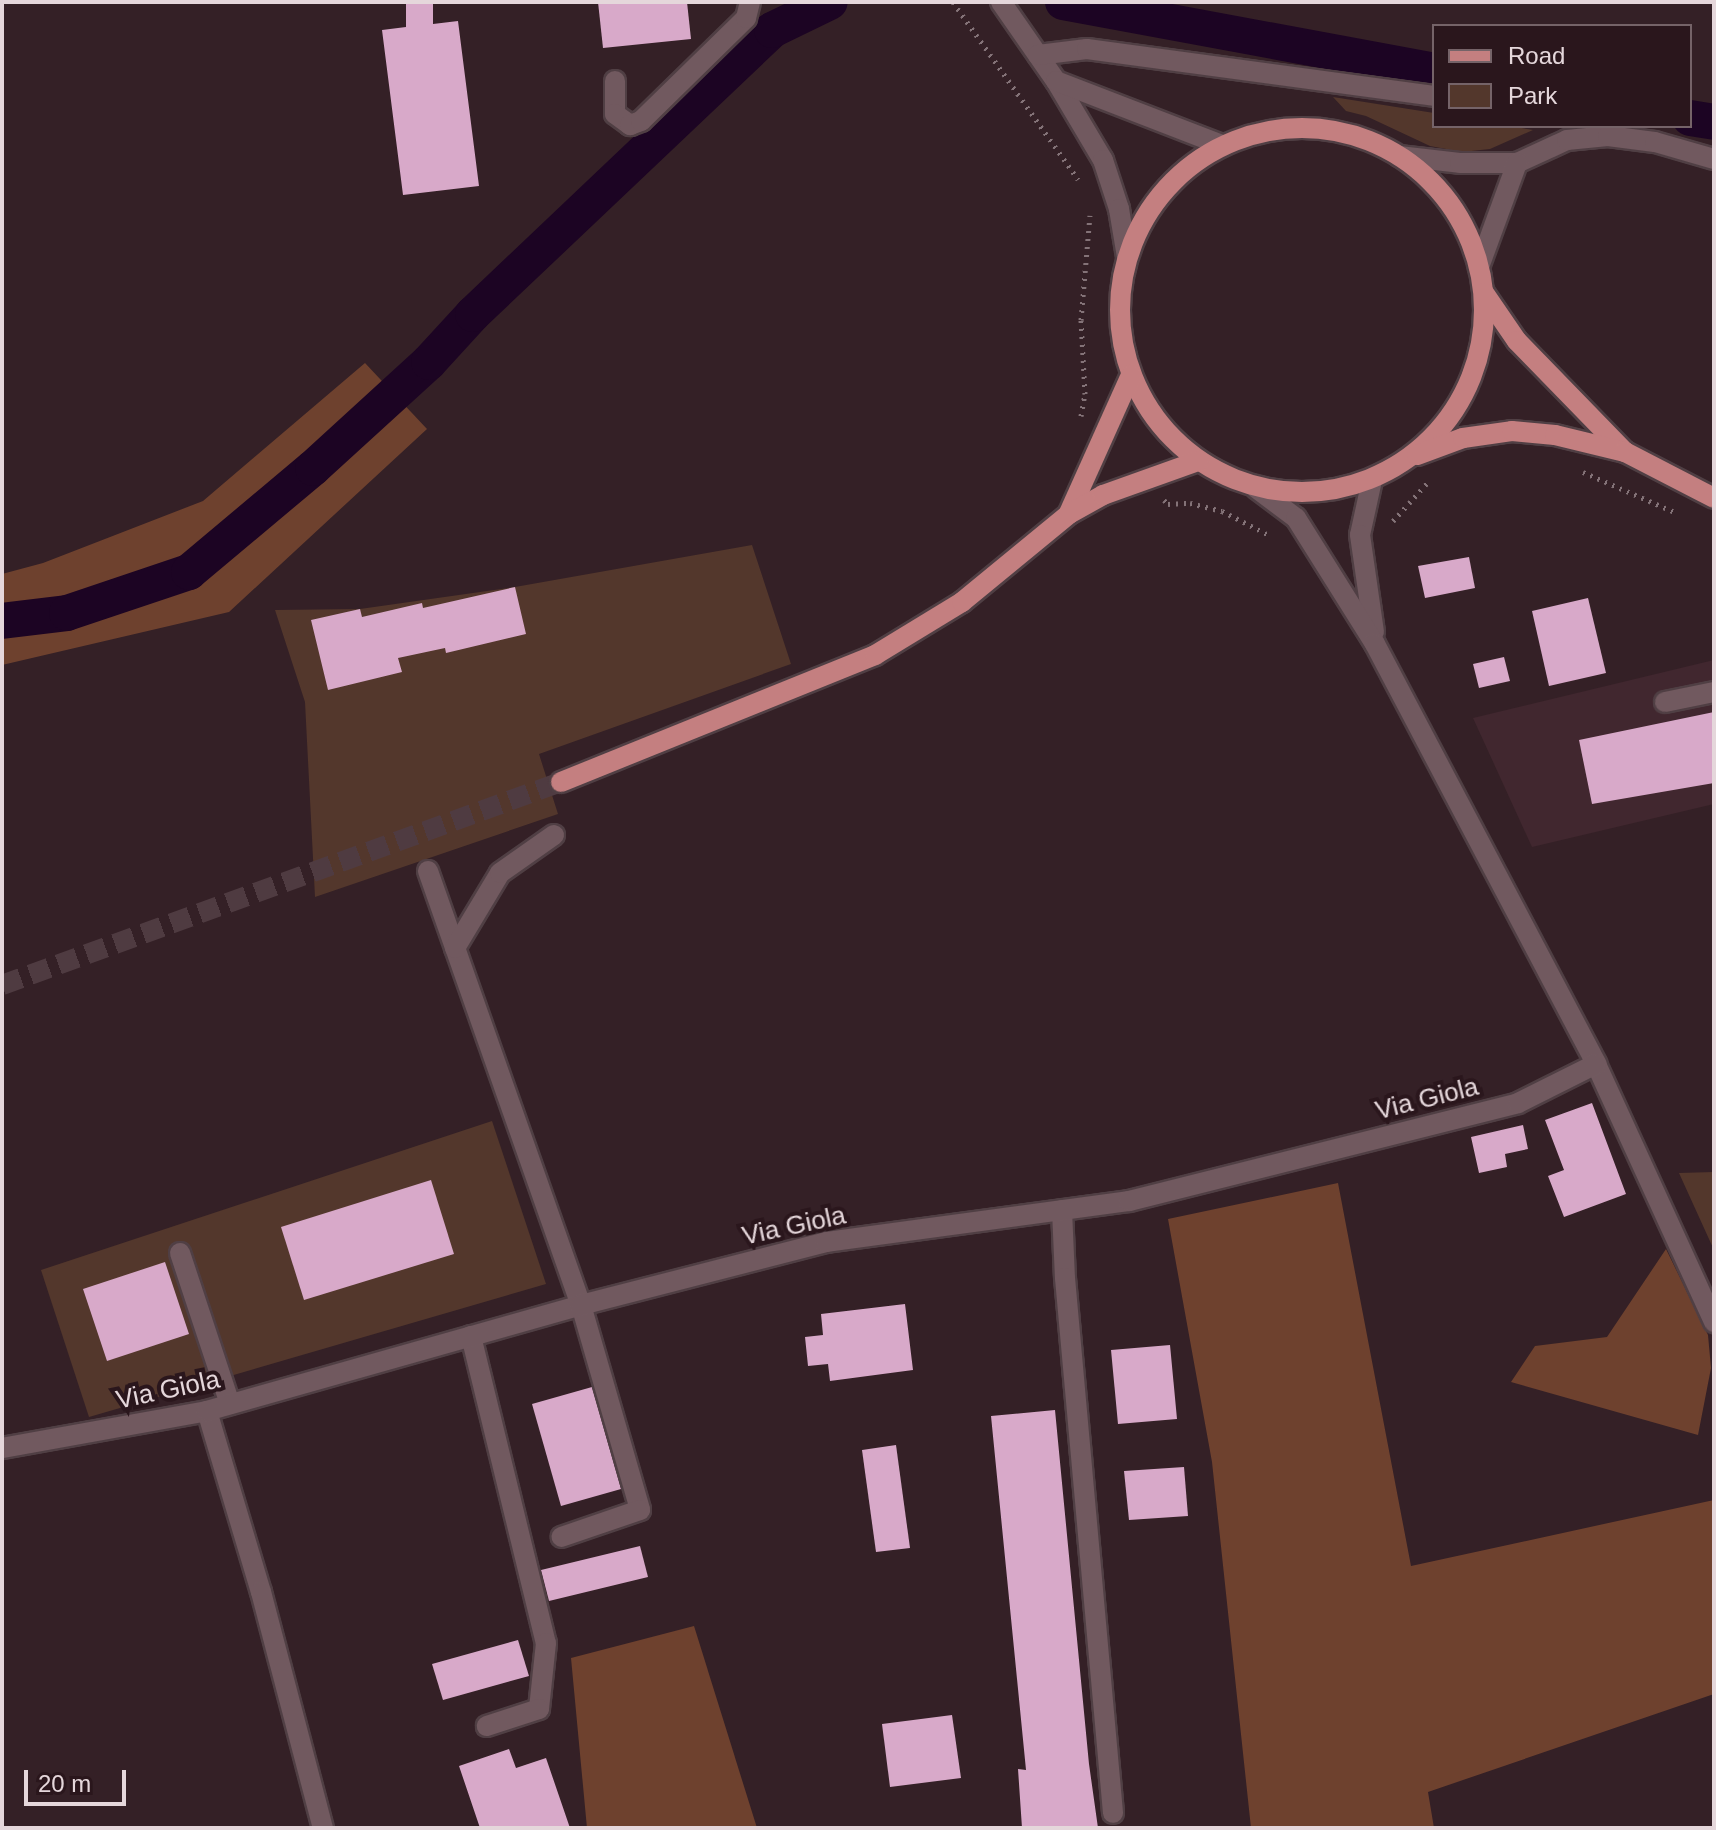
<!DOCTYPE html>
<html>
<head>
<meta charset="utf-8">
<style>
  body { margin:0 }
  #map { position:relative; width:1716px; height:1830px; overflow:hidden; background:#342026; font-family:Helvetica,sans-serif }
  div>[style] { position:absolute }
  .built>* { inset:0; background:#41272f }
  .green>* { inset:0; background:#53372c }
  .forest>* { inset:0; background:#6e412e }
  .canal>* { height:36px; margin:-18px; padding:0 18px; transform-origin:18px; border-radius:18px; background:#1c0423 }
  .building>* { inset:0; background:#d8a9c9 }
  .major-tunnel>* { height:20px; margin-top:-10px; transform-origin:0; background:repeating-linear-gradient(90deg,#4f3b41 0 20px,transparent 0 30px) }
  .path>* { height:5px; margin-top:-2.5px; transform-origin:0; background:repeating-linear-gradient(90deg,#847378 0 2px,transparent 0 8px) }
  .roads { filter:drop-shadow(2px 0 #503f44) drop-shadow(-2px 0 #503f44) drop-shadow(0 2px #503f44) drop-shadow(0 -2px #503f44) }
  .minor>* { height:20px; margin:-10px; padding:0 10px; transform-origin:10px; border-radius:10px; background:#71595f }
  .major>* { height:20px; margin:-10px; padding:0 10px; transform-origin:10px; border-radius:10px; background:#c47f80 }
  .major>.ring { margin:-10px; padding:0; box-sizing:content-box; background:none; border:20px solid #c47f80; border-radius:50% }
  span { translate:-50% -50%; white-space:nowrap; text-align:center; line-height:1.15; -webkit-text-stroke:8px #2a161c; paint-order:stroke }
  .street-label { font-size:26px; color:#e5d7db }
  .frame { position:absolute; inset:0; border:4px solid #e5d7db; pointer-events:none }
  .legend { position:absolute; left:1432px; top:24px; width:260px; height:104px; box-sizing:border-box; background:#2a161c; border:2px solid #756368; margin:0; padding:10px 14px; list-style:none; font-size:24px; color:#e5d7db }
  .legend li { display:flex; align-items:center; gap:16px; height:40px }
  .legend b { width:40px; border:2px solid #756368 }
  .scale { position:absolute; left:24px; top:1770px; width:102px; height:36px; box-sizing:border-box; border:4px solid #e5d7db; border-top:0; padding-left:10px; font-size:24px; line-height:28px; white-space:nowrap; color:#e5d7db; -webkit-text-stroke:6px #2a161c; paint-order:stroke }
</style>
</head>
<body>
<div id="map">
  <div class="built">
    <div style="clip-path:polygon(1714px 660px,1714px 804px,1532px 847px,1473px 718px)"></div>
  </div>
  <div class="green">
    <div style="clip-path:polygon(1333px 97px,1434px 113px,1434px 126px,1510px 126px,1533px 130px,1490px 149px,1462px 152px,1430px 146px,1366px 116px,1346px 111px)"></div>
    <div style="clip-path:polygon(752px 545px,791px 664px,539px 754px,558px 814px,315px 897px,305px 702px,275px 610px,360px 609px,515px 587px)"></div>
    <div style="clip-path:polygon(492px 1121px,546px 1284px,89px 1417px,41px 1270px)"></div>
    <div style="clip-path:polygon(1714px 1172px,1714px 1250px,1679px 1173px)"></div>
  </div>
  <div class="forest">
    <div style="clip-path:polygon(365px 363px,427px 429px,229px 612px,2px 665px,2px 574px,43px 563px,203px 501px)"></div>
    <div style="clip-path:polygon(1338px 1183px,1411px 1566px,1714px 1500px,1714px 1694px,1428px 1792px,1434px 1828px,1251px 1828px,1212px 1462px,1168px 1219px)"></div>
    <div style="clip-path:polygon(1666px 1249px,1708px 1335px,1711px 1368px,1698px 1435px,1511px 1382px,1535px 1346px,1607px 1337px)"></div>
    <div style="clip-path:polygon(694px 1626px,757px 1828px,587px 1828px,571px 1658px)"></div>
  </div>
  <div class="canal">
    <div style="left:1063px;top:2px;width:377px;rotate:10.5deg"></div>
    <div style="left:1690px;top:118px;width:24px;rotate:9deg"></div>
    <div style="left:2px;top:621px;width:65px;rotate:-7deg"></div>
    <div style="left:67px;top:613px;width:129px;rotate:-18.6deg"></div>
    <div style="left:189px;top:572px;width:162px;rotate:-40deg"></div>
    <div style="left:313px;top:468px;width:157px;rotate:-42.4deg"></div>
    <div style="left:429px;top:362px;width:65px;rotate:-47.5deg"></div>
    <div style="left:473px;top:314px;width:412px;rotate:-43.5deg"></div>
    <div style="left:772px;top:30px;width:64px;rotate:-25.8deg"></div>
  </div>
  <div class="building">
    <div style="clip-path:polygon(406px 2px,433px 2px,433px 24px,458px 21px,479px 186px,403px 195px,382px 30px,406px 27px)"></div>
    <div style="clip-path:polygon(598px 2px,687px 2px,691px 39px,603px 48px)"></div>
    <div style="clip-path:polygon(1469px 557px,1475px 588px,1425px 598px,1418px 566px)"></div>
    <div style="clip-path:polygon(515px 587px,526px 634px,446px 653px,445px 648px,398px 658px,402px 672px,328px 690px,311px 620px,360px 609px,362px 617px,422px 603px,423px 608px)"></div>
    <div style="clip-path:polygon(1588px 598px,1606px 673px,1549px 686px,1532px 611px)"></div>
    <div style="clip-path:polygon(1504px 657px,1510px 681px,1479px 688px,1473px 664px)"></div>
    <div style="clip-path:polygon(1714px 712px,1714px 783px,1592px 804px,1579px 740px)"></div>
    <div style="clip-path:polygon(1592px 1103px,1626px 1194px,1564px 1217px,1548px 1176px,1564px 1170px,1545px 1120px)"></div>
    <div style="clip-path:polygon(1523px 1125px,1528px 1149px,1505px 1154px,1507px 1167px,1479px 1173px,1471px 1137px)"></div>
    <div style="clip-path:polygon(431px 1180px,454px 1254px,304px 1300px,281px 1227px)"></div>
    <div style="clip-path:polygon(165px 1262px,189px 1334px,107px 1361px,83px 1289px)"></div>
    <div style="clip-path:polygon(905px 1304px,913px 1370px,830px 1381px,828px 1364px,808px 1366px,805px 1337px,823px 1335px,821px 1314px)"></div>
    <div style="clip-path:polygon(1170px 1345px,1177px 1419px,1118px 1424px,1111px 1350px)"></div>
    <div style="clip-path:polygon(592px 1387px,621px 1489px,561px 1506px,532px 1404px)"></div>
    <div style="clip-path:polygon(1055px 1410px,1089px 1764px,1098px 1828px,1022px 1828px,1018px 1769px,1026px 1770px,991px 1416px)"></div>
    <div style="clip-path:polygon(896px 1445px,910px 1548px,876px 1552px,862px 1450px)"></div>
    <div style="clip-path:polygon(1184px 1467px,1188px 1516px,1129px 1520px,1124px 1471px)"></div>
    <div style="clip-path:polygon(640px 1546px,648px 1577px,549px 1601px,541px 1570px)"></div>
    <div style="clip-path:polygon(518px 1640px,529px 1676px,443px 1700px,432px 1664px)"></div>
    <div style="clip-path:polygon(952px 1715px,961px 1778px,890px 1787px,882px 1724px)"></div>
    <div style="clip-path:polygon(509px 1749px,516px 1768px,546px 1758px,570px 1828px,480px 1828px,459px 1766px)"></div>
  </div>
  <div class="major-tunnel">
    <div style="left:2px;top:985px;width:595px;rotate:-19.96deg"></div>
  </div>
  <div class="path">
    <div style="left:953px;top:2px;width:217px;rotate:54.8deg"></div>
    <div style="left:1081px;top:416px;width:22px;rotate:-80deg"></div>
    <div style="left:1085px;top:394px;width:74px;rotate:-93.1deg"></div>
    <div style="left:1081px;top:320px;width:105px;rotate:-85.1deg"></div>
    <div style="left:1583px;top:472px;width:103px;rotate:23.6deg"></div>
    <div style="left:1164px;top:500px;width:6px;rotate:45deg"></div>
    <div style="left:1168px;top:504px;width:22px;rotate:-3deg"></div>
    <div style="left:1190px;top:503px;width:33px;rotate:14deg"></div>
    <div style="left:1222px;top:511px;width:53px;rotate:27.1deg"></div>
    <div style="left:1393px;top:521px;width:54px;rotate:-48deg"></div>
  </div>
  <div class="roads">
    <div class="minor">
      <div style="left:1001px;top:2px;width:96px;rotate:55.2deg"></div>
      <div style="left:1056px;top:81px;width:92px;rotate:59.3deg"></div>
      <div style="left:1103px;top:160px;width:52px;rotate:71.9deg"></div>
      <div style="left:1119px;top:209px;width:49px;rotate:80.5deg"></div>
      <div style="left:1038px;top:55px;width:49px;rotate:-7deg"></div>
      <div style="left:1087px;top:49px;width:350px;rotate:7.7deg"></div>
      <div style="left:615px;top:81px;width:33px;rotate:90deg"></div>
      <div style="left:615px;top:114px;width:19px;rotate:36deg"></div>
      <div style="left:630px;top:125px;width:12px;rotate:-20deg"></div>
      <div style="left:641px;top:121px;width:147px;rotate:-44.4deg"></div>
      <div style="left:746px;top:18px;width:16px;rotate:-76deg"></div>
      <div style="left:1056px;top:81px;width:178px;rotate:21.1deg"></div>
      <div style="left:1399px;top:156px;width:61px;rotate:6.5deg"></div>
      <div style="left:1460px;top:163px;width:57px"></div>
      <div style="left:1517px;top:163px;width:55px;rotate:-24.7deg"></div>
      <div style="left:1567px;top:140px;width:41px;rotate:-5.6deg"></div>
      <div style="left:1608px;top:136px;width:47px;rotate:7.3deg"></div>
      <div style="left:1655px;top:142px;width:61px;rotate:16.1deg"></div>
      <div style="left:1479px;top:267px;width:111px;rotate:-69.9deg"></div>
      <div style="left:1372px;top:480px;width:56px;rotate:102.3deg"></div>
      <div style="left:1360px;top:535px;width:98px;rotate:81.8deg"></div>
      <div style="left:1256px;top:488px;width:50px;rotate:36.9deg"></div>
      <div style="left:1296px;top:518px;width:149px;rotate:57.9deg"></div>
      <div style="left:1375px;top:644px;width:475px;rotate:62.2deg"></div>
      <div style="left:1596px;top:1064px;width:284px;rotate:65.4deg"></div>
      <div style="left:1665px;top:702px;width:50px;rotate:-11.5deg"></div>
      <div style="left:428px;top:871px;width:460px;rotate:70.6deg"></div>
      <div style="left:581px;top:1305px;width:213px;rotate:73.9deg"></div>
      <div style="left:640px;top:1510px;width:83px;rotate:161.1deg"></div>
      <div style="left:455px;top:948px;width:87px;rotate:-59deg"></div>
      <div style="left:500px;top:873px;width:66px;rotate:-35.1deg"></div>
      <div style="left:1062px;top:1210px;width:68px;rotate:87.5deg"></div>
      <div style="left:1065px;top:1278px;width:537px;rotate:84.87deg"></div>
      <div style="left:180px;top:1253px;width:159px;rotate:71.7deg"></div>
      <div style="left:471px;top:1336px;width:316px;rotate:76.3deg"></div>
      <div style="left:546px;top:1643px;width:66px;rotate:96.1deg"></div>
      <div style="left:539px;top:1709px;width:55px;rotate:161.9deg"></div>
      <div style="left:207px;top:1411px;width:189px;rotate:73.4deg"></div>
      <div style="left:261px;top:1592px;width:244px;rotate:75.3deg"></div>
      <div style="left:2px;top:1448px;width:208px;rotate:-10.2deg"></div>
      <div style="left:207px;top:1411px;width:389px;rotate:-15.8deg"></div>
      <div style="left:581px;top:1305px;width:253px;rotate:-14.4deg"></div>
      <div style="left:826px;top:1242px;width:306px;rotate:-7.7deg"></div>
      <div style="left:1129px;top:1201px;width:401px;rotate:-14.1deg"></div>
      <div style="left:1518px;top:1103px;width:87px;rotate:-26.6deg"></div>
    </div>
    <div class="major">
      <div class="ring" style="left:1120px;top:128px;width:344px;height:344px"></div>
      <div style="left:1484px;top:293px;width:58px;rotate:55.5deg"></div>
      <div style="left:1517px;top:341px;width:155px;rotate:45.8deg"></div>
      <div style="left:1417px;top:455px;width:49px;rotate:-20.3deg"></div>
      <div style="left:1463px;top:438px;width:49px;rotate:-8.1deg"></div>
      <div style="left:1512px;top:431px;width:43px;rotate:5.3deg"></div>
      <div style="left:1555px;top:435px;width:72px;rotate:13.7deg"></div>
      <div style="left:1625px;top:452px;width:100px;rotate:27.3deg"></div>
      <div style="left:1069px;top:513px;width:151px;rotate:-65.8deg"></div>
      <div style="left:561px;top:782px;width:339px;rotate:-22deg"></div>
      <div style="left:875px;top:655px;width:102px;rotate:-31.3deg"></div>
      <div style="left:962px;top:602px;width:139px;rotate:-39.4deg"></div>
      <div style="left:1069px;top:514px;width:39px;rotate:-29deg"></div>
      <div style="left:1103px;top:495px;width:101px;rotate:-19.7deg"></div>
    </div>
  </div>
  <div class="street-label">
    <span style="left:1427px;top:1099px;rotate:-14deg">Via Giola</span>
    <span style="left:794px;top:1226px;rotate:-12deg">Via Giola</span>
    <span style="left:168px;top:1390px;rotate:-12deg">Via Giola</span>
  </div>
  <div class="frame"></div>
  <ul class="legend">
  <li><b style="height:10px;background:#c47f80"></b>Road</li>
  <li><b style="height:22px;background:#53372c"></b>Park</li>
  </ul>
  <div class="scale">20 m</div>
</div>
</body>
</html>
